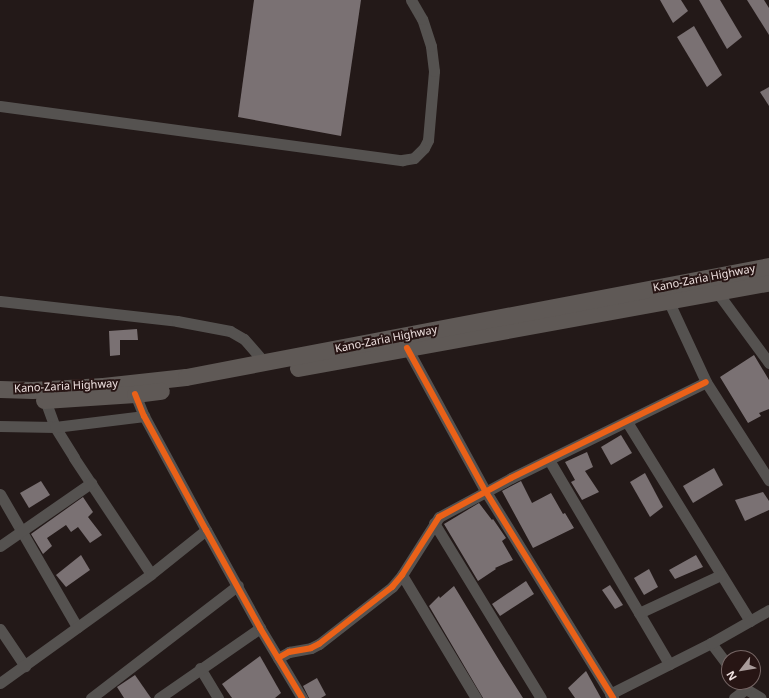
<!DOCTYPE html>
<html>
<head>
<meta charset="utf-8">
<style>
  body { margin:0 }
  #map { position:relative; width:769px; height:698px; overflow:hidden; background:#231918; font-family:"Noto Sans",sans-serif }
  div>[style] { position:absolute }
  .building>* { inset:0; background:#7a7173 }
  .minor>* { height:11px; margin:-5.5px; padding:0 5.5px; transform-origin:5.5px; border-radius:5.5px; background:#555250 }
  .highway>* { height:17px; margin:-8.5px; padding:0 8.5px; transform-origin:8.5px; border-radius:8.5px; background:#5f5956 }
  .cycleway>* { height:6px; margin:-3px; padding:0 3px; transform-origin:3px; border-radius:3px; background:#ea6118 }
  span { translate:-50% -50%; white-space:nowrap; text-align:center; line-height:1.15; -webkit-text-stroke:4px #271514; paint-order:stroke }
  .street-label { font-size:11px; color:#efe1e0 }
  .north { position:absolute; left:721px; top:650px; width:40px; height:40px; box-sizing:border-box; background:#271514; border:1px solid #776766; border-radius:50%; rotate:239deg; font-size:11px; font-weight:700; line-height:16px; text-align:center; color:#efe1e0 }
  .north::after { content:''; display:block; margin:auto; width:14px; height:18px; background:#a89b9a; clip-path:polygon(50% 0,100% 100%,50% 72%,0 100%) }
</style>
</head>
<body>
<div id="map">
  <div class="building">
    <div style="clip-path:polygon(254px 0,361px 0,341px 136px,238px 117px)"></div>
    <div style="clip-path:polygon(660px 0,681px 0,688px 11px,673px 23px)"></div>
    <div style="clip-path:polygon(699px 0,720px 0,742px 37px,727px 49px)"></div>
    <div style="clip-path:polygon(747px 0,764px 0,769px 8px,769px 35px)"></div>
    <div style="clip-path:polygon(694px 26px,722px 75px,707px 87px,677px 37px)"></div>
    <div style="clip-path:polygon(769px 87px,769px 106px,760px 92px)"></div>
    <div style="clip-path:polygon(137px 329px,138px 340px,120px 340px,120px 355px,110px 356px,109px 331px)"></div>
    <div style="clip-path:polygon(754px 355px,769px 380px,769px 409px,759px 413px,761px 416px,748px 423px,720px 377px)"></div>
    <div style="clip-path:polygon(621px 435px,632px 453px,611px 465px,601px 447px)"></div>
    <div style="clip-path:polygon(587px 452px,593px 467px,585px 471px,599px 492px,582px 500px,571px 482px,575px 480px,565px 462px)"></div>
    <div style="clip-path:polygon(714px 468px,723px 485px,693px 503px,683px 486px)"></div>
    <div style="clip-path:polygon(645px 473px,663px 507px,650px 517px,630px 482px)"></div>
    <div style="clip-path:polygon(41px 481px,50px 495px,29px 508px,20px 493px)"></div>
    <div style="clip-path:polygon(521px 481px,532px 503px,551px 493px,563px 514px,565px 513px,574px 528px,533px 548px,502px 491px)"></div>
    <div style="clip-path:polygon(763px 492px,769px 501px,769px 510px,745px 521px,735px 500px)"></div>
    <div style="clip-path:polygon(83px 497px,93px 512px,88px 517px,102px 535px,90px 543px,78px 527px,71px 532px,66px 525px,47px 538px,52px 546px,43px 554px,31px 534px)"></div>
    <div style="clip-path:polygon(479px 503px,492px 520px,493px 519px,506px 538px,502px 541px,513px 560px,495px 568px,496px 569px,478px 581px,444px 524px)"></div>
    <div style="clip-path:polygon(81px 555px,90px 570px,66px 587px,56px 575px)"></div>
    <div style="clip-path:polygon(696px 555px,703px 567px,675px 579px,669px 570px)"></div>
    <div style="clip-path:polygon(649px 569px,658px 587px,644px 595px,634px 578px)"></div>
    <div style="clip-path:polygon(526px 581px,534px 594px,500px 616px,492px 604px)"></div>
    <div style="clip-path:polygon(610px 585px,623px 605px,615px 609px,602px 590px)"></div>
    <div style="clip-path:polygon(454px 586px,499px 660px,523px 698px,483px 698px,429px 606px,439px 596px,440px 598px)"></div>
    <div style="clip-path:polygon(260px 656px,281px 693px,275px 698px,232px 698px,222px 684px)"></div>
    <div style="clip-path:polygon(586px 671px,601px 698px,575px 698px,568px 688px)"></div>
    <div style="clip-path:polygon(135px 675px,151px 698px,124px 698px,117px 687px)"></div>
    <div style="clip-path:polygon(317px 678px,326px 695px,321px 698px,309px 698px,303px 686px)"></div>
  </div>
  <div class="minor">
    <div style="left:0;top:106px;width:406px;rotate:7.7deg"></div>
    <div style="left:402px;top:160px;width:12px;rotate:-9deg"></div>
    <div style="left:414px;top:158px;width:14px;rotate:-45deg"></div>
    <div style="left:424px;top:148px;width:9px;rotate:-63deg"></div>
    <div style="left:428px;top:140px;width:69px;rotate:-85deg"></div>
    <div style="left:434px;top:71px;width:25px;rotate:-97deg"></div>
    <div style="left:431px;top:46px;width:28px;rotate:-108deg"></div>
    <div style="left:422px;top:19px;width:22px;rotate:-120deg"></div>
    <div style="left:717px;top:292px;width:88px;rotate:53.8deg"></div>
    <div style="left:668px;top:300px;width:90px;rotate:65.1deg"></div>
    <div style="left:706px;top:382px;width:117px;rotate:57.3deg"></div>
    <div style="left:0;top:301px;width:178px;rotate:6.4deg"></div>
    <div style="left:177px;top:321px;width:54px;rotate:10.7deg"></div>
    <div style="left:230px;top:331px;width:16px;rotate:30deg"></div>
    <div style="left:244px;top:339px;width:30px;rotate:49deg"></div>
    <div style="left:407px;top:348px;width:164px;rotate:61.3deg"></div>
    <div style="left:486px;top:492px;width:242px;rotate:58.3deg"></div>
    <div style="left:135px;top:394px;width:24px;rotate:68deg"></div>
    <div style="left:144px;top:416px;width:130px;rotate:61.5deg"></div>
    <div style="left:206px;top:530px;width:112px;rotate:61.1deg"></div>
    <div style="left:260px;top:628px;width:82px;rotate:59deg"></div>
    <div style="left:45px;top:400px;width:29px;rotate:70deg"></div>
    <div style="left:55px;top:427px;width:36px;rotate:58deg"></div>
    <div style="left:74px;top:458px;width:139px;rotate:56.4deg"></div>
    <div style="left:627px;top:422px;width:234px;rotate:58.3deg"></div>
    <div style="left:0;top:426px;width:55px;rotate:1deg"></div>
    <div style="left:55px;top:427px;width:90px;rotate:-7deg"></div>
    <div style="left:549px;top:460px;width:237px;rotate:59.5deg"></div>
    <div style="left:0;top:494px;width:154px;rotate:59.9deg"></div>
    <div style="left:434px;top:523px;width:205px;rotate:58.6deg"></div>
    <div style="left:0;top:546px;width:111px;rotate:-34.7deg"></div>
    <div style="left:402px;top:575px;width:144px;rotate:59deg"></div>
    <div style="left:639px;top:613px;width:90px;rotate:-24.9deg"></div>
    <div style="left:0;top:629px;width:45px;rotate:56deg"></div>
    <div style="left:711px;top:643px;width:30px;rotate:53deg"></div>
    <div style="left:278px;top:658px;width:13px;rotate:-29deg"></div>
    <div style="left:289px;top:652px;width:22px;rotate:-10deg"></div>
    <div style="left:311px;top:648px;width:9px;rotate:-27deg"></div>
    <div style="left:319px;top:644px;width:93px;rotate:-38deg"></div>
    <div style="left:392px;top:587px;width:16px;rotate:-50deg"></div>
    <div style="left:402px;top:575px;width:69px;rotate:-57.5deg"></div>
    <div style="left:439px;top:517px;width:82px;rotate:-28.4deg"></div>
    <div style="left:511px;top:478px;width:217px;rotate:-26.2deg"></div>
    <div style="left:200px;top:668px;width:35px;rotate:59deg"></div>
    <div style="left:741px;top:682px;width:9px;rotate:54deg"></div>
    <div style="left:746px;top:689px;width:17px;rotate:31deg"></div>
    <div style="left:0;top:683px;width:186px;rotate:-35.8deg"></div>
    <div style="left:151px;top:574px;width:70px;rotate:-38.7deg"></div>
    <div style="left:610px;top:694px;width:113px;rotate:-26.8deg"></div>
    <div style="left:711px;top:643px;width:67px;rotate:-29.6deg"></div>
    <div style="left:91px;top:698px;width:185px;rotate:-37.5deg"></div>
    <div style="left:159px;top:698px;width:123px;rotate:-34.7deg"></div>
    <div style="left:734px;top:698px;width:15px;rotate:-37deg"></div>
  </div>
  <div class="highway">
    <div style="left:298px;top:368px;width:479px;rotate:-10.3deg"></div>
    <div style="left:0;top:389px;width:32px;rotate:2deg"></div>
    <div style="left:32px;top:390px;width:71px;rotate:-3.2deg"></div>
    <div style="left:103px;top:386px;width:83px;rotate:-6.2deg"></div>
    <div style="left:186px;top:377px;width:593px;rotate:-10.78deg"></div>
    <div style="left:44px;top:400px;width:91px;rotate:-3.8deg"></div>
    <div style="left:135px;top:394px;width:26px;rotate:-7deg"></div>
  </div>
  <div class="cycleway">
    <div style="left:407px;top:348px;width:164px;rotate:61.3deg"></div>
    <div style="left:486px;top:492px;width:242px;rotate:58.3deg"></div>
    <div style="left:135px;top:394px;width:24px;rotate:68deg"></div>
    <div style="left:144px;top:416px;width:130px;rotate:61.5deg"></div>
    <div style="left:206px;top:530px;width:112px;rotate:61.1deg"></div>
    <div style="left:260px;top:628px;width:82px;rotate:59deg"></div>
    <div style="left:278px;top:658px;width:13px;rotate:-29deg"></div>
    <div style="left:289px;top:652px;width:22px;rotate:-10deg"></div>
    <div style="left:311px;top:648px;width:9px;rotate:-27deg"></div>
    <div style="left:319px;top:644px;width:93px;rotate:-38deg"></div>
    <div style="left:392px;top:587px;width:16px;rotate:-50deg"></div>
    <div style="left:402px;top:575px;width:69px;rotate:-57.5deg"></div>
    <div style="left:439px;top:517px;width:82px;rotate:-28.4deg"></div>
    <div style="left:511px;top:478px;width:217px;rotate:-26.2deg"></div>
  </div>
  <div class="street-label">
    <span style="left:704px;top:278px;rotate:-11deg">Kano-Zaria Highway</span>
    <span style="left:386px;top:339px;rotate:-11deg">Kano-Zaria Highway</span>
    <span style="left:66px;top:386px;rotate:-3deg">Kano-Zaria Highway</span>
  </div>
  <div class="north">N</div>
</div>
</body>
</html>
